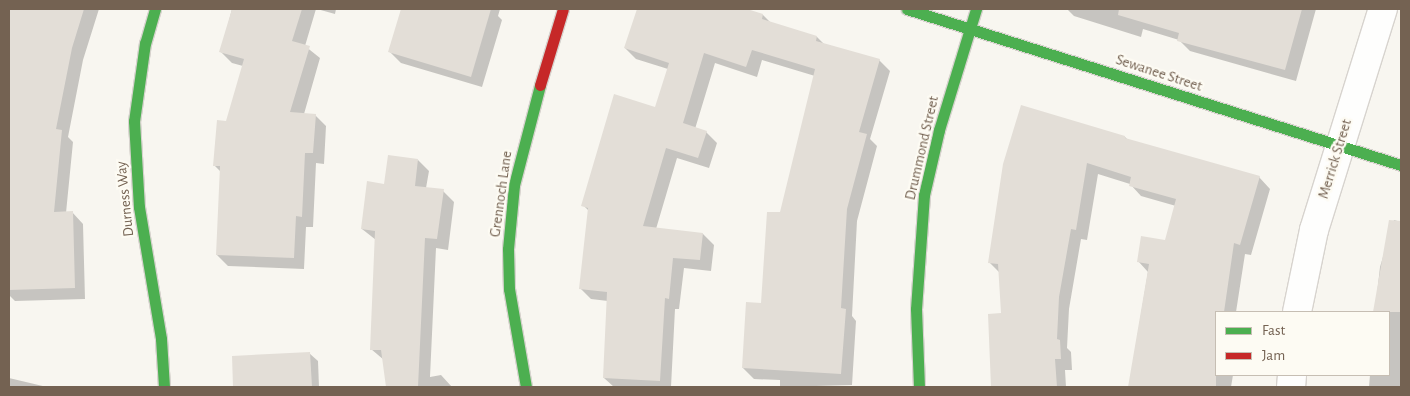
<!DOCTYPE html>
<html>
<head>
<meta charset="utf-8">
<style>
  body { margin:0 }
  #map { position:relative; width:1410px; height:396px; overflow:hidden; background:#f8f6f0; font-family:"Alegreya Sans",sans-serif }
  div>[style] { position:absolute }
  .shadow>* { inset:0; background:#0003 }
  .building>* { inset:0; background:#e3ded7 }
  .roads { filter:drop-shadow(1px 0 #d7d3ce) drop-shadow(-1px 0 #d7d3ce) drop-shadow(0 1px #d7d3ce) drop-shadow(0 -1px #d7d3ce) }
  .street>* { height:28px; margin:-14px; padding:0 14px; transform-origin:14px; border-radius:14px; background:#fefefd }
  .fast>* { height:11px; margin:-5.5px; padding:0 5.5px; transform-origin:5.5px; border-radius:5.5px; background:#4caf50 }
  .jam>* { height:11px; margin:-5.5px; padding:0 5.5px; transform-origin:5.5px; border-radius:5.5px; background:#c62828 }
  span { translate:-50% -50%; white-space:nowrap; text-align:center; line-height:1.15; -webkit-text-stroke:4.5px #fdfbf3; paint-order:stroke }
  .street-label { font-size:15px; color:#746252 }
  .frame { position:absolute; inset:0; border:10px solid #746252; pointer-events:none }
  .legend { position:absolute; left:1215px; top:311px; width:175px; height:65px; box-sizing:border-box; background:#fdfbf3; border:1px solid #c6beb3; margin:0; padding:6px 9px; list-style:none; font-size:15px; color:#746252 }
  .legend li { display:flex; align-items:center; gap:10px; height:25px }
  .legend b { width:25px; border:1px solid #c6beb3 }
</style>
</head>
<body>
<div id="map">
  <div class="shadow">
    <div style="clip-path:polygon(9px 9px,99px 9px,83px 60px,68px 137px,73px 142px,66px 213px,72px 212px,83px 224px,85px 299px,15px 301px,9px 295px)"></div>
    <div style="clip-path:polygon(232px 9px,316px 9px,305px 46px,320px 58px,304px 114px,315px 115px,326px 126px,324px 164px,316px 163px,313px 227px,306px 227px,304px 269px,228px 266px,217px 255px,221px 172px,214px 165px,243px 66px,232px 63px,221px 52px)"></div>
    <div style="clip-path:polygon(317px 9px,336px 9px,335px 14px)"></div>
    <div style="clip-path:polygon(402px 9px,500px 9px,498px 16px,502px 20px,482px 87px,401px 63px,390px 52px)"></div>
    <div style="clip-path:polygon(638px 9px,743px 9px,763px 15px,771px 23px,817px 37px,824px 44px,879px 60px,890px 71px,870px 139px,877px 146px,857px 221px,852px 316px,856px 321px,852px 385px,780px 387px,780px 380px,754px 379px,743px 368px,763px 304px,781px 214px,815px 76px,762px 60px,757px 77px,715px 63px,695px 129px,706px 132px,717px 143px,709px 168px,677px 158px,656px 229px,703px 234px,714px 245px,711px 271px,684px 268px,679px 309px,675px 309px,671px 387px,614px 387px,604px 378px,608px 301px,591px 299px,580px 288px,589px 211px,583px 205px,656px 108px,668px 69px,636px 59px,625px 48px)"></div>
    <div style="clip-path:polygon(1067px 9px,1316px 9px,1296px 81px,1190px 51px,1179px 40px,1143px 29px,1141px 37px,1074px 16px)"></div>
    <div style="clip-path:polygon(1125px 137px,1129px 141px,1259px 177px,1270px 189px,1251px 255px,1245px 254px,1236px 312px,1216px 312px,1216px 375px,1233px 375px,1231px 387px,1129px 387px,1148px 272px,1138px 261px,1166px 241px,1176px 206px,1141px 196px,1130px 184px,1098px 174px,1087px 240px,1081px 239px,1069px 309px,1067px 348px,1071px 352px,1072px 370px,1065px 370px,1066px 387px,993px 387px,989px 315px,1002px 315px,1000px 273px,989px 262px,1004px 165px)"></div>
    <div style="clip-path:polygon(418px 160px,429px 171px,426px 188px,443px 191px,454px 202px,448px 250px,436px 248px,430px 377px,441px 375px,452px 387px,387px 387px,384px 360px,371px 349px,376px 240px,362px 229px,385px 185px)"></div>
    <div style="clip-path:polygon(1394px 220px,1401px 222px,1401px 387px,1369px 387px,1370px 375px,1389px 375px,1389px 312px,1375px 312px,1380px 267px)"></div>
    <div style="clip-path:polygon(309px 353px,318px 361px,319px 387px,234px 387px,233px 358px)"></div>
    <div style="clip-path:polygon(9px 378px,47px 387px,9px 387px)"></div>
  </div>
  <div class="building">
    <div style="clip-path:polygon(9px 9px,84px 9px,72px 48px,56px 129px,62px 130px,54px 212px,73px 211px,75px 288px,9px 290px)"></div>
    <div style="clip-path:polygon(232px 9px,302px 9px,292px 41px,310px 46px,290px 112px,316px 114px,313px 153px,305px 153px,302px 217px,296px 216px,294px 258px,216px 255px,220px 166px,213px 166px,217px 120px,226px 121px,244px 59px,219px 52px)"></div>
    <div style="clip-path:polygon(401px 9px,491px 9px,471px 77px,388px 52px)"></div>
    <div style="clip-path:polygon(637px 9px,747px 9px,763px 14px,762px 19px,817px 36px,816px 41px,880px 59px,859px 132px,867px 134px,847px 209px,841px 308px,846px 309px,841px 374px,742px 368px,746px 302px,761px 303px,767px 212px,780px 212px,815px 69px,752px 50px,746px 67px,704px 53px,683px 123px,707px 131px,698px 158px,666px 148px,643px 226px,703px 233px,700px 260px,673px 258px,669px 299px,665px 298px,660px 381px,603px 378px,607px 292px,579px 289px,588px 208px,581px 206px,614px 94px,655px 107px,669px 63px,624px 48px)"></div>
    <div style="clip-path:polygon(1119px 9px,1302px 9px,1285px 70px,1177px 41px,1179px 33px,1118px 15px)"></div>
    <div style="clip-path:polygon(1021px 105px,1125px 136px,1125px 138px,1260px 176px,1240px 245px,1234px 243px,1224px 312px,1216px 312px,1216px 387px,1128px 387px,1149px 264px,1137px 262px,1141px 236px,1165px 240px,1176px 199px,1129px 186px,1131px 177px,1087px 163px,1076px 230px,1071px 229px,1059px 297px,1057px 339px,1060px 340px,1061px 359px,1055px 359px,1057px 387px,991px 387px,988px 314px,1001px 313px,998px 264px,988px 263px,1003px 164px)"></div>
    <div style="clip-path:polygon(388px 155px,418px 159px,415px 186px,444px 189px,437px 239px,425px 238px,418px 387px,386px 387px,381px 350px,370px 350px,375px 231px,361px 229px,367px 181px,384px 184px)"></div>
    <div style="clip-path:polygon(1389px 220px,1401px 221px,1401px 312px,1373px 312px)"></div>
    <div style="clip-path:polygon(310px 352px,312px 387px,233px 387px,232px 356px)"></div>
  </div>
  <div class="roads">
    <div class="street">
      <div style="left:1297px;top:312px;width:84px;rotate:-78.3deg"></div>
      <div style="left:1314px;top:230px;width:232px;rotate:-72.7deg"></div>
      <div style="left:1291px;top:387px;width:12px;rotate:-85deg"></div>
    </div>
    <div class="fast">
      <div style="left:155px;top:9px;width:35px;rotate:106deg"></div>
      <div style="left:145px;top:43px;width:79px;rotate:98deg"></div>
      <div style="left:134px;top:121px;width:86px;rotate:86.7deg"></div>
      <div style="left:139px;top:207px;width:134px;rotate:80.5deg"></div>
      <div style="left:161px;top:339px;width:48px;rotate:86.4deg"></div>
      <div style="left:907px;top:9px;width:518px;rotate:17.53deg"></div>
      <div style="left:526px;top:387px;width:99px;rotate:-99.8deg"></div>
      <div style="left:509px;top:289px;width:40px;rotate:-91.4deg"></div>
      <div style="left:508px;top:249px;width:64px;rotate:-84.6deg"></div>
      <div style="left:514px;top:185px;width:103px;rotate:-75.4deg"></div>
      <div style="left:919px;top:387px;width:78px;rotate:-92.2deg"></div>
      <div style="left:916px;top:309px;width:114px;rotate:-86deg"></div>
      <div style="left:924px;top:195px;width:67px;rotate:-77deg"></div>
      <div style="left:939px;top:130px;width:127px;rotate:-73deg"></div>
    </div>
    <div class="jam">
      <div style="left:540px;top:85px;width:79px;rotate:-73.2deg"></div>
    </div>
  </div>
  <div class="street-label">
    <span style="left:1159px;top:73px;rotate:18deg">Sewanee Street</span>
    <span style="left:922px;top:148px;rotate:-77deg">Drummond Street</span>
    <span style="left:1335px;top:159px;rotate:-73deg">Merrick Street</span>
    <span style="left:501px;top:194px;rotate:-82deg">Grennoch Lane</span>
    <span style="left:125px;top:199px;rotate:-96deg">Durness Way</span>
  </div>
  <div class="frame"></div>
  <ul class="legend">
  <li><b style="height:6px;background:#4caf50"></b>Fast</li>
  <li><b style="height:6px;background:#c62828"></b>Jam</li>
  </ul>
</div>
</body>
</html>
